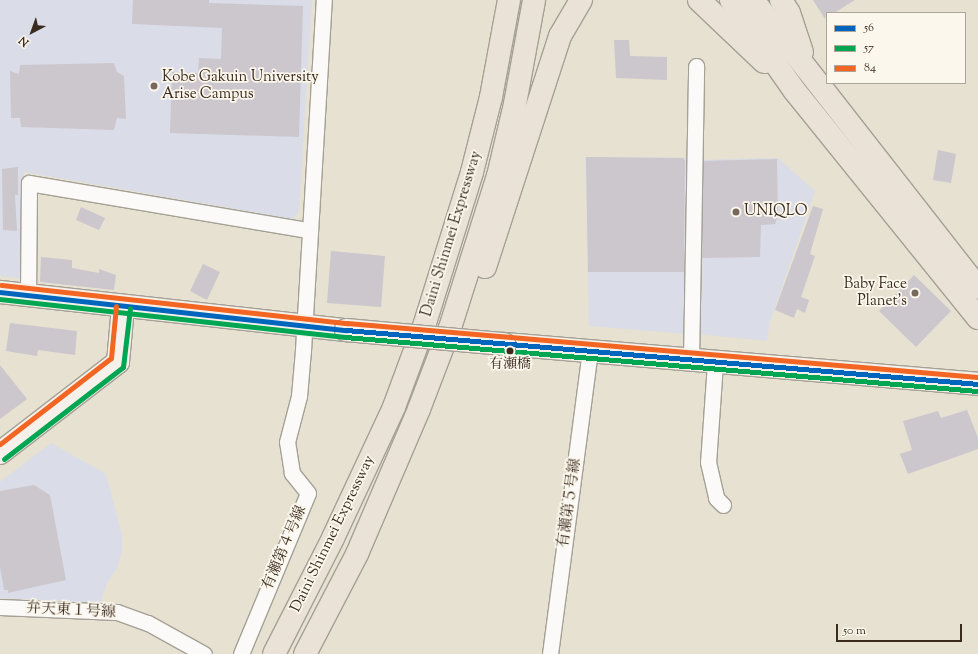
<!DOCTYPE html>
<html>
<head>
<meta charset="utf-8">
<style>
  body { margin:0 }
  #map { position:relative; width:978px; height:654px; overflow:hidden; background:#e6e1d1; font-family:"Sorts Mill Goudy","Noto Serif JP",serif }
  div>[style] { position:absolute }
  .built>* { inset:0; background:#dadde7 }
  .building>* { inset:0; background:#ccc6cd }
  .roads { filter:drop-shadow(1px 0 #a5a095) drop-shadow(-1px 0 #a5a095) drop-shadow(0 1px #a5a095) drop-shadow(0 -1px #a5a095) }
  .street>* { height:15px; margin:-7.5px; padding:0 7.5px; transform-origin:7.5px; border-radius:7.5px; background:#fbfaf8 }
  .secondary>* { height:22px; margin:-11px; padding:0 11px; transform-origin:11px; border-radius:11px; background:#f5f1ea }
  .highway>* { height:22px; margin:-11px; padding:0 11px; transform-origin:11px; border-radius:11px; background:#eae2d7 }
  .bridges { filter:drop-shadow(1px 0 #a5a095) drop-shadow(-1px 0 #a5a095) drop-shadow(0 1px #a5a095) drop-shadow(0 -1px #a5a095) }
  .secondary-bridge>* { height:22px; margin:-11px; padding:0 11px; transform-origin:11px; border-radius:11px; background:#f5f1ea }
  .bus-1>* { height:5px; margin:-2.5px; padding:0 2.5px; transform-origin:2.5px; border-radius:2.5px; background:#0065bd }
  .bus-2>* { height:5px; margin:-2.5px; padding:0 2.5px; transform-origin:2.5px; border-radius:2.5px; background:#00a651 }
  .bus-3>* { height:5px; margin:-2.5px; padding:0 2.5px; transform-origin:2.5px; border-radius:2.5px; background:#f26522 }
  .dots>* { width:11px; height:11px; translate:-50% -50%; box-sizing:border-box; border:2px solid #fbf7ec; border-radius:50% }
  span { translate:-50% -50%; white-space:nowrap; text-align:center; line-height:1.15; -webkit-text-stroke:3.5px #fbf7ec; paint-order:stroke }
  .bus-label { font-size:14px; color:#3b2a1e }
  .poi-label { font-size:15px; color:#3b2a1e }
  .left { translate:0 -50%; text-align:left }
  .right { translate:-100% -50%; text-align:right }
  .street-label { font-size:15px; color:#3b2a1e }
  .legend { position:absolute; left:826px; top:12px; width:140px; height:72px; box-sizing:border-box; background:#fbf7ec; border:1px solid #aea59a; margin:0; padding:5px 7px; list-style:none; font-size:12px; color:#3b2a1e }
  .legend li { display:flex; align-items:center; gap:8px; height:20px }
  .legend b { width:20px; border:1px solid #aea59a }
  .north { position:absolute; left:12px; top:12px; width:40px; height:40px; -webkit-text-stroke:3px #fbf7ec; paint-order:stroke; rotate:221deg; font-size:11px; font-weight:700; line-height:16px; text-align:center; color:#3b2a1e }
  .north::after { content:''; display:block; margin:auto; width:14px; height:18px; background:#3b2a1e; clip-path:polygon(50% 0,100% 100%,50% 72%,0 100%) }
  .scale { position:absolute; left:836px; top:624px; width:126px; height:18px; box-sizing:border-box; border:2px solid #3b2a1e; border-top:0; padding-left:5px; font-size:12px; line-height:14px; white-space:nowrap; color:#3b2a1e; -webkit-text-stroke:3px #fbf7ec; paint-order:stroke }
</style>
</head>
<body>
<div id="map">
  <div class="built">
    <div style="clip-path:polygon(0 0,312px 0,299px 211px,293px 219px,24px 172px,22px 279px,0 276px)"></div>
    <div style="clip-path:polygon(585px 157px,687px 158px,687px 334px,589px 326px)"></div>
    <div style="clip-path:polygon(778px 158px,815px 191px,770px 322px,767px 341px,699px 334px,700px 160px)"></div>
    <div style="clip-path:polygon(51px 443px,106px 474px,122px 535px,122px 552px,117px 568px,107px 583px,100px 603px,0 598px,0 482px)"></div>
  </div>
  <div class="building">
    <div style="clip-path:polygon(133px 0,209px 0,209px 3px,303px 6px,299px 137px,170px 133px,172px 72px,198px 73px,199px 58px,221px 59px,222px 28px,132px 24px)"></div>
    <div style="clip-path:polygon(813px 0,855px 0,834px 13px,827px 13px,825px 19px)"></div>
    <div style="clip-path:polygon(614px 40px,629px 40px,630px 56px,667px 57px,667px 80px,616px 78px)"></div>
    <div style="clip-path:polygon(114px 63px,117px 72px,124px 76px,126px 119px,117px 118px,114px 130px,21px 127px,20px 118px,11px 118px,10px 71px,19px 74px,20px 65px)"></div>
    <div style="clip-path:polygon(938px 150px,956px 154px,951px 183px,933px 180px)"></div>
    <div style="clip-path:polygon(586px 157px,683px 158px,685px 161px,684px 272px,588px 272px)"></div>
    <div style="clip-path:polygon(777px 159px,778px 216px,775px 224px,761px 225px,760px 257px,702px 258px,703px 161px)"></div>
    <div style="clip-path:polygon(18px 167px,18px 195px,15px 195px,17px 231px,3px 230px,2px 169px)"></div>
    <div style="clip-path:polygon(813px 206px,823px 209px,810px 254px,815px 256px,801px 297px,809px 300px,805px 313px,797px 309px,794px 318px,775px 310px)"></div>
    <div style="clip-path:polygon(81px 207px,105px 218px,99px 230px,76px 220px)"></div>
    <div style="clip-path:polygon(331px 251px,385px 256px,381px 307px,327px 303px)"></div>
    <div style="clip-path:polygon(41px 257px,72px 260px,72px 268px,99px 273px,99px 269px,116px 275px,114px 290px,40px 282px)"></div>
    <div style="clip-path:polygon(203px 264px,220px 272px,207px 300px,190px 291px)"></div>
    <div style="clip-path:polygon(914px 275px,951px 311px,916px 347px,879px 311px)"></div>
    <div style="clip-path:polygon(10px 323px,77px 331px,75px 355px,38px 350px,37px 356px,6px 351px)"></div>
    <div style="clip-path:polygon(0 365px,27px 399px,0 419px)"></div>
    <div style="clip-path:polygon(967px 410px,978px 438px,978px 449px,908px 474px,900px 454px,912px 450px,903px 421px,938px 411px,941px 418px)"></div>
    <div style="clip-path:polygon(34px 485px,50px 495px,66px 580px,8px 593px,8px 590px,4px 590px,0 567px,0 491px)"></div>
  </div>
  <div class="roads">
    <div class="street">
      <div style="left:28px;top:297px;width:114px;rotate:-89.5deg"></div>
      <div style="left:29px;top:183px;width:283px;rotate:9.6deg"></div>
      <div style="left:691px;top:361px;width:295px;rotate:-89deg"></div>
      <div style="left:715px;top:363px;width:99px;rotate:94deg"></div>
      <div style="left:708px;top:462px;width:37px;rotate:77deg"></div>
      <div style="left:716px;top:498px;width:10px;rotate:45deg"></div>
      <div style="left:0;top:607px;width:117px;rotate:2.4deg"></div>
      <div style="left:117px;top:612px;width:33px;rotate:20deg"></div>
      <div style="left:148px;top:623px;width:64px;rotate:29deg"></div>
      <div style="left:241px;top:654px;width:174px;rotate:-67.4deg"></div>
      <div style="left:308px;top:493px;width:26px;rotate:-129deg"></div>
      <div style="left:292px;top:473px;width:31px;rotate:-99deg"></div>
      <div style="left:287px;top:442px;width:48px;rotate:-75.4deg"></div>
      <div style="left:299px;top:396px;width:46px;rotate:-85deg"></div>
      <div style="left:303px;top:350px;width:351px;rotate:-86.6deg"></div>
      <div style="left:550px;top:654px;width:305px;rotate:-82.5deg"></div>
    </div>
    <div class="secondary">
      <div style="left:0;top:292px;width:348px;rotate:6.3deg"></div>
      <div style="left:504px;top:344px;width:476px;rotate:4.8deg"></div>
      <div style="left:0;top:453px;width:149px;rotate:-37.6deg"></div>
      <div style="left:118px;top:362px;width:55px;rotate:-84.8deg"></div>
    </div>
    <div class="highway">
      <div style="left:699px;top:0;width:90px;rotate:43.6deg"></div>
      <div style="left:731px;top:0;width:110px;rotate:55deg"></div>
      <div style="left:794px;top:90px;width:293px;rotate:51.1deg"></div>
      <div style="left:753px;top:0;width:365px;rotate:52deg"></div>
      <div style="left:781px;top:0;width:15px;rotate:58deg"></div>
      <div style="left:789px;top:13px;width:41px;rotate:71.6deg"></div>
      <div style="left:485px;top:267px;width:243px;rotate:-72deg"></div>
      <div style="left:560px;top:36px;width:42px;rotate:-59.7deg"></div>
      <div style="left:274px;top:654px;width:130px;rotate:-63deg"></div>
      <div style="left:333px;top:538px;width:145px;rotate:-65deg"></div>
      <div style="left:394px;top:407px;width:90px;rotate:-69.7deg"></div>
      <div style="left:425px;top:323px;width:158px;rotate:-72.7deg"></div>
      <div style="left:472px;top:172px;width:77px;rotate:-75.8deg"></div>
      <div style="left:491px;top:97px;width:99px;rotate:-79.5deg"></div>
      <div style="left:305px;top:654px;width:113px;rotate:-62.5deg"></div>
      <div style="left:357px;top:554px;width:158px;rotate:-66.8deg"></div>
      <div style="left:419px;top:409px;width:87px;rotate:-69.1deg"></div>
      <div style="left:450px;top:328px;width:159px;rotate:-72.5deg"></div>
      <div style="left:498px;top:176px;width:74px;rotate:-76.7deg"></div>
      <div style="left:515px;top:104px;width:106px;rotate:-79.6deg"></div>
    </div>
  </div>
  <div class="bridges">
    <div class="secondary-bridge">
      <div style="left:346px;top:330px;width:159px;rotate:5.1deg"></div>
    </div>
  </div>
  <div class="bus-1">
    <div style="left:0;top:292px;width:348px;rotate:6.3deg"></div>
    <div style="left:346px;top:330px;width:634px;rotate:4.88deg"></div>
  </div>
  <div class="bus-2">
    <div style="left:0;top:299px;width:347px;rotate:6.3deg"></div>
    <div style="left:345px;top:337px;width:634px;rotate:4.88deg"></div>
    <div style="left:4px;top:459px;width:150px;rotate:-37.7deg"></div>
    <div style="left:123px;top:367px;width:59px;rotate:-83.2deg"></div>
  </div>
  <div class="bus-3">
    <div style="left:1px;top:285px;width:348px;rotate:6.3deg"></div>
    <div style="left:347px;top:323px;width:633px;rotate:4.89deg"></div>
    <div style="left:0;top:444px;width:140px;rotate:-37.8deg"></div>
    <div style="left:111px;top:358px;width:52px;rotate:-84.5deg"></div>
  </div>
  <div class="dots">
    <div style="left:154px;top:86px;background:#776a5d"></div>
    <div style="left:736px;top:212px;background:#776a5d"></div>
    <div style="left:915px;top:293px;background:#776a5d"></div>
    <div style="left:510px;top:351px;background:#3b2a1e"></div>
  </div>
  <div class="bus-label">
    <span style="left:510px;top:365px">有瀬橋</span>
  </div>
  <div class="poi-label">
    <span class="left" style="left:162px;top:86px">Kobe Gakuin University<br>Arise Campus</span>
    <span class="left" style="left:744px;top:212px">UNIQLO</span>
    <span class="right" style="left:907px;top:293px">Baby Face<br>Planet's</span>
  </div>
  <div class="street-label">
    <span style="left:452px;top:234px;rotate:-73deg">Daini Shinmei Expressway</span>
    <span style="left:570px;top:503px;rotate:-82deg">有瀬第５号線</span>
    <span style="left:333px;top:534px;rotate:-64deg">Daini Shinmei Expressway</span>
    <span style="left:285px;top:548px;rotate:-67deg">有瀬第４号線</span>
    <span style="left:71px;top:611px;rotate:3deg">弁天東１号線</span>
  </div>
  <ul class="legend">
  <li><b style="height:5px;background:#0065bd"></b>56</li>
  <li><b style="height:5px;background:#00a651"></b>57</li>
  <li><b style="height:5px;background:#f26522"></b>84</li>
  </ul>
  <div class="north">N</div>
  <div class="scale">50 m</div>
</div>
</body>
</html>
